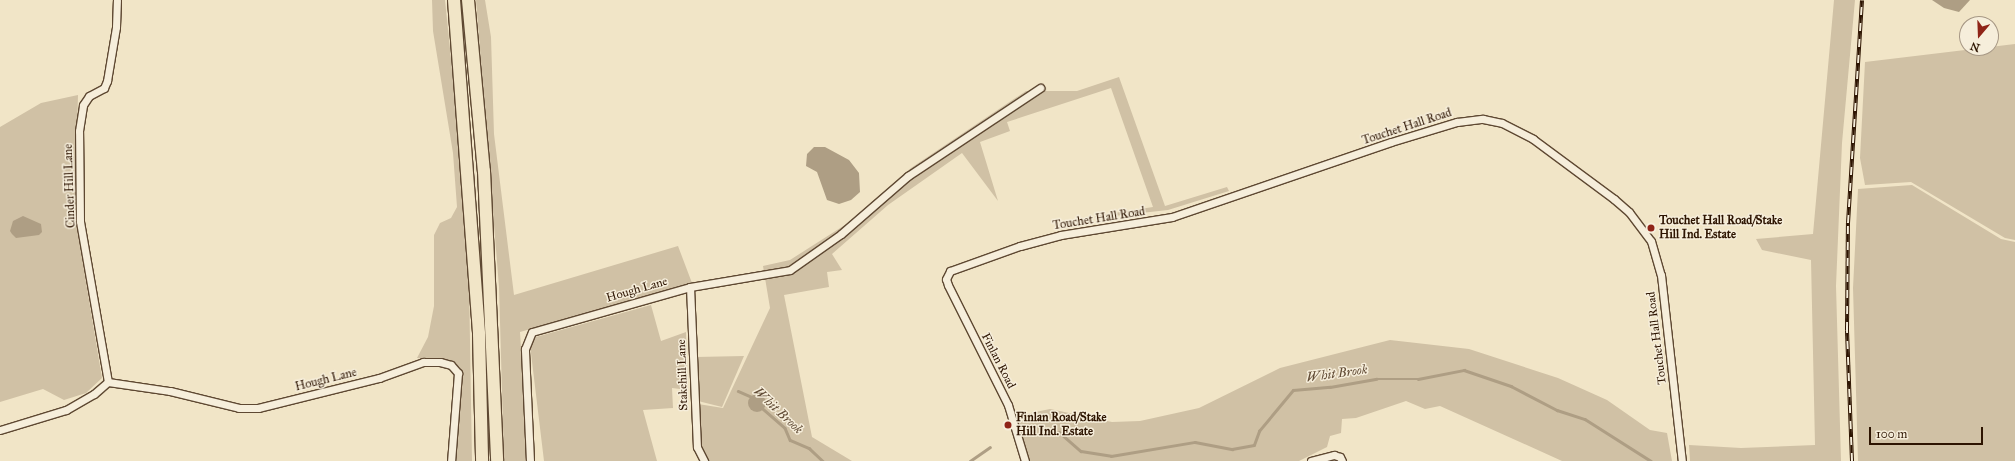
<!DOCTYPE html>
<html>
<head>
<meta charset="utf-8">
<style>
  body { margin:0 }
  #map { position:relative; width:2015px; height:461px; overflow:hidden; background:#f1e5c7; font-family:"IM FELL Great Primer",serif }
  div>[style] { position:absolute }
  .green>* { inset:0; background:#d0c1a5 }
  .water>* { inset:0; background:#ae9e84 }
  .round { border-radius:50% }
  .stream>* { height:2.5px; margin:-1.25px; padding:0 1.25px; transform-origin:1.25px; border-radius:1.25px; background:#ae9e84 }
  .roads { filter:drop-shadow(1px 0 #5e4832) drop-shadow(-1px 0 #5e4832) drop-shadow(0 1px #5e4832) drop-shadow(0 -1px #5e4832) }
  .street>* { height:7px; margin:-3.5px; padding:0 3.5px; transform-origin:3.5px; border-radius:3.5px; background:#f6eedb }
  .highway>* { height:12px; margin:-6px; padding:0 6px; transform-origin:6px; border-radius:6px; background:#f1e5c7 }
  .rail>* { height:4px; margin-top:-2px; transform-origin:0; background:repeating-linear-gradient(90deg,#f6eedb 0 8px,#2d1401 0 16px); box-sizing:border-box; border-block:1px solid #2d1401 }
  .dots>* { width:11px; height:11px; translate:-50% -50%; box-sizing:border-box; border:2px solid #f6eedb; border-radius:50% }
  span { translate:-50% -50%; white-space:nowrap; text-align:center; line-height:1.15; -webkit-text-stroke:3px #f6eedb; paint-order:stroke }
  .street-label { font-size:12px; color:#2d1401 }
  .poi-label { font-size:12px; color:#2d1401; font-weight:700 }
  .left { translate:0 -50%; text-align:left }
  .water-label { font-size:13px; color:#614b35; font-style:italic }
  .north { position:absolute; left:1959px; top:16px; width:40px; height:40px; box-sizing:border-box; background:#f6eedb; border:1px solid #a69784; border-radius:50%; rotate:199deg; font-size:11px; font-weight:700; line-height:16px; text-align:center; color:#2d1401 }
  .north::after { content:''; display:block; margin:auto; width:14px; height:18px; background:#8f2418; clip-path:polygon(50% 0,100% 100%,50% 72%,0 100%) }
  .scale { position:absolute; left:1869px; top:427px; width:114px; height:18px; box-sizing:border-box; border:2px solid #2d1401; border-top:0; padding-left:5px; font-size:12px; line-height:14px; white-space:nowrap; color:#2d1401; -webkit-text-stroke:3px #f6eedb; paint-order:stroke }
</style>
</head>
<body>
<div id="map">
  <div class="green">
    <div style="clip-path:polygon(432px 0,445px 0,456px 107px,469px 281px,472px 461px,452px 461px,460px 367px,441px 359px,417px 358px,428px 337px,434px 306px,434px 235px,440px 223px,451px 218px,457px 207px,453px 153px,433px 31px)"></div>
    <div style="clip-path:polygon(476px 0,485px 0,491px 37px,494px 134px,514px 295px,678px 246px,692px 283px,520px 332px,528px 461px,504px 461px,499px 287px)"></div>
    <div style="clip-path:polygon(1834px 0,1855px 0,1842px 143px,1836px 286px,1841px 461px,1690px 461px,1689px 445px,1741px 448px,1815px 445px,1811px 260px,1762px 250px,1756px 239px,1813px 234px)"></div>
    <div style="clip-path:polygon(2015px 44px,2015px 240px,2005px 238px,1911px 182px,1865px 185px,1860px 158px,1865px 62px)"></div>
    <div style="clip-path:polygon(1119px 77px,1165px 206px,1227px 187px,1229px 191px,1168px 210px,1096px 218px,1095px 216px,1153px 207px,1111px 88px,1007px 122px,1010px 131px,980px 142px,998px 201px,962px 153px,888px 205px,832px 254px,842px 270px,827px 272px,829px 287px,784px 295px,812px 437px,852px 461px,709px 461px,700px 444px,698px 404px,723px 408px,770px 308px,763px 266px,790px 260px,848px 223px,911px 168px,1026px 91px,1077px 91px)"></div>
    <div style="clip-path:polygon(78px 95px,75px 216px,102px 378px,86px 393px,64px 400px,43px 389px,0 402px,0 127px,41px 103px)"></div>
    <div style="clip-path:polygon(1912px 185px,2001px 239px,2015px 242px,2015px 461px,1858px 461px,1853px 288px,1858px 189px)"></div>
    <div style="clip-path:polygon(651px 305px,661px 341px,686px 332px,688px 390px,672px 388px,673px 408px,643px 410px,657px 461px,544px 461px,530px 345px,536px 337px)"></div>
    <div style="clip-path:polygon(1390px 340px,1469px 349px,1558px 378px,1607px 400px,1650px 430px,1667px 433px,1672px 461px,1562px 461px,1440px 406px,1425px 409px,1406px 401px,1356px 418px,1342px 419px,1341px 433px,1330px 436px,1327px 447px,1299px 461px,1030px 461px,1016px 416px,1050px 409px,1112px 422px,1140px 421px,1199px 408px,1280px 368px)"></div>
    <div style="clip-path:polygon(744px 356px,722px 407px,698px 401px,696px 357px)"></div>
  </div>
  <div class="water">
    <div style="clip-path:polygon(1932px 0,1970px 0,1959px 12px,1944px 8px)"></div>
    <div style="clip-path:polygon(814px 147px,825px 147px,849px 160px,859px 173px,860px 192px,851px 200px,839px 204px,827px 200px,817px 172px,806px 166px,807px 154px)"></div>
    <div style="clip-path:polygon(23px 216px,41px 224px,42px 232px,39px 235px,16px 238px,12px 234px,10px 231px,13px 221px)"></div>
    <div class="round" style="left:748px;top:394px;width:18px;height:18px"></div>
  </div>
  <div class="stream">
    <div style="left:738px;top:391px;width:15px;rotate:23deg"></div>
    <div style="left:762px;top:408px;width:30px;rotate:41deg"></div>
    <div style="left:785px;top:428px;width:13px;rotate:67deg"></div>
    <div style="left:790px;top:440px;width:21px;rotate:23deg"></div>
    <div style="left:809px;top:448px;width:19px;rotate:43deg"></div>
    <div style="left:1041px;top:435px;width:18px;rotate:-9deg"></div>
    <div style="left:1059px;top:432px;width:29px;rotate:41deg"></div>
    <div style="left:1081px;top:451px;width:30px;rotate:9deg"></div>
    <div style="left:1111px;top:456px;width:85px;rotate:-9.5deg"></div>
    <div style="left:1195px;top:442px;width:38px;rotate:11deg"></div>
    <div style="left:1232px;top:449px;width:22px;rotate:-10deg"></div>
    <div style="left:1254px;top:445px;width:15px;rotate:-70deg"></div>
    <div style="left:1259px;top:431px;width:53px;rotate:-50.3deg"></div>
    <div style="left:1293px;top:390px;width:37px;rotate:-5deg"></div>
    <div style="left:1330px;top:387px;width:47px;rotate:-9.9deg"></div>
    <div style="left:1376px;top:379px;width:42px"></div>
    <div style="left:1418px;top:379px;width:47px;rotate:-11.1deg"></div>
    <div style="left:1464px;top:370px;width:50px;rotate:18.8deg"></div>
    <div style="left:1511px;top:386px;width:52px;rotate:27.6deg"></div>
    <div style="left:1557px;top:410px;width:29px;rotate:18deg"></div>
    <div style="left:1585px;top:419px;width:78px;rotate:32.5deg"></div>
    <div style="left:970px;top:461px;width:24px;rotate:-35deg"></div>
  </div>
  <div class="roads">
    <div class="street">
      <div style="left:690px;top:287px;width:160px;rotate:87.5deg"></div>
      <div style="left:697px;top:447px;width:16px;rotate:63deg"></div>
      <div style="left:108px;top:382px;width:63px;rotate:8.3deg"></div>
      <div style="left:170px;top:391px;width:71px;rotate:13.8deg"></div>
      <div style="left:239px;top:408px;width:19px"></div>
      <div style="left:258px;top:408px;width:125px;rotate:-13.9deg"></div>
      <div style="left:379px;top:378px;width:47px;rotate:-20deg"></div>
      <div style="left:423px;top:362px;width:17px"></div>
      <div style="left:440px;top:362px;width:11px;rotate:15deg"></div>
      <div style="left:451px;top:365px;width:11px;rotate:49deg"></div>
      <div style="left:458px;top:373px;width:88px;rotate:94.5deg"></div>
      <div style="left:108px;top:382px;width:163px;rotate:-99.9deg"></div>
      <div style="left:80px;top:221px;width:90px;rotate:-90.6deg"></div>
      <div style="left:79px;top:131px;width:26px;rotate:-81deg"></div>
      <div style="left:83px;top:105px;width:11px;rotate:-56deg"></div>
      <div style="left:89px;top:96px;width:17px;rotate:-28deg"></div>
      <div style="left:104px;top:88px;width:8px;rotate:-67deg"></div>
      <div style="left:107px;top:81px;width:55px;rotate:-80.5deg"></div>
      <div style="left:116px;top:27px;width:27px;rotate:-88deg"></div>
      <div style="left:0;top:430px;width:69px;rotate:-16.9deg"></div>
      <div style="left:66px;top:410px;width:32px;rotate:-30deg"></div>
      <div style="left:94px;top:394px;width:18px;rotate:-41deg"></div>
      <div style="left:530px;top:461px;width:112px;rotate:-92.6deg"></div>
      <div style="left:525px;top:349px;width:18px;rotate:-68deg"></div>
      <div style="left:532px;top:332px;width:164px;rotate:-15.9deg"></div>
      <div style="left:690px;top:287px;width:101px;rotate:-9.6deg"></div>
      <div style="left:790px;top:270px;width:62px;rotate:-35.2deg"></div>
      <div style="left:841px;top:234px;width:89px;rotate:-40.9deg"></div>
      <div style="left:908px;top:176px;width:159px;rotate:-33.7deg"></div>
      <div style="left:1025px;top:461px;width:59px;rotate:-106.9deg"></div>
      <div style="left:1008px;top:405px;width:134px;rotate:-116.6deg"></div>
      <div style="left:948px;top:285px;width:6px;rotate:-108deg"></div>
      <div style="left:946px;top:279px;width:9px;rotate:-63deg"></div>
      <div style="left:950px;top:271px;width:74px;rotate:-19.7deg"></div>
      <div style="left:1020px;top:246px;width:42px;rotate:-15deg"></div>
      <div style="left:1061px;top:235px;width:112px;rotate:-9.2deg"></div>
      <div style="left:1172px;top:217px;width:231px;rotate:-18.9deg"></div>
      <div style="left:1391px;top:142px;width:69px;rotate:-16.9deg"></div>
      <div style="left:1457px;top:122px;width:26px;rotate:-7deg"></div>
      <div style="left:1483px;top:119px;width:19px;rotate:12deg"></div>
      <div style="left:1502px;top:123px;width:35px;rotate:27deg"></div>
      <div style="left:1533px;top:139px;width:101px;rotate:36.5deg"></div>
      <div style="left:1614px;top:199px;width:20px;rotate:41deg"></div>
      <div style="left:1629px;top:212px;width:36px;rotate:53deg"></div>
      <div style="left:1651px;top:241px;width:35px;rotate:74deg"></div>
      <div style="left:1661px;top:275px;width:187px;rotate:83.6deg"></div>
      <div style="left:1311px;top:461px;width:24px;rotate:-15deg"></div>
      <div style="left:1334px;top:455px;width:6px;rotate:18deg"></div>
      <div style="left:1340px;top:457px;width:4px;rotate:63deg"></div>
    </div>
    <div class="highway">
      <div style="left:454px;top:0;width:335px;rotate:85.7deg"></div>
      <div style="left:479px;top:334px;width:127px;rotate:88.6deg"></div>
      <div style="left:468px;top:0;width:172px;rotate:84.7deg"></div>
      <div style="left:484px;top:171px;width:290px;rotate:87.4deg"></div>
    </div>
  </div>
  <div class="rail">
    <div style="left:1852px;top:461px;width:131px;rotate:-92.2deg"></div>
    <div style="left:1847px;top:330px;width:107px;rotate:-89.5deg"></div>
    <div style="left:1848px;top:223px;width:223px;rotate:-86.4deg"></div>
  </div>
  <div class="dots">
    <div style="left:1651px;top:228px;background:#8f2418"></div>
    <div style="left:1008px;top:425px;background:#8f2418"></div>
  </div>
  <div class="street-label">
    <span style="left:1407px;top:127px;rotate:-18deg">Touchet Hall Road</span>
    <span style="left:70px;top:186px;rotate:-92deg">Cinder Hill Lane</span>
    <span style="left:1099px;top:219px;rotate:-9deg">Touchet Hall Road</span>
    <span style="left:637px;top:290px;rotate:-16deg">Hough Lane</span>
    <span style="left:1657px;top:338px;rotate:-97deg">Touchet Hall Road</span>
    <span style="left:998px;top:361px;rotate:63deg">Finlan Road</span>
    <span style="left:683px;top:375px;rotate:-92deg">Stakehill Lane</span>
    <span style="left:326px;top:380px;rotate:-14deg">Hough Lane</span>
  </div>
  <div class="poi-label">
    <span class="left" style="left:1659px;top:228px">Touchet Hall Road/Stake<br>Hill Ind. Estate</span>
    <span class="left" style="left:1016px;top:425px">Finlan Road/Stake<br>Hill Ind. Estate</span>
  </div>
  <div class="water-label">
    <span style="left:1337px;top:374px;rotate:-8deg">Whit Brook</span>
    <span style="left:778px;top:411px;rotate:43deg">Whit Brook</span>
  </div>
  <div class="north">N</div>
  <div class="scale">100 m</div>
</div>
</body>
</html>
